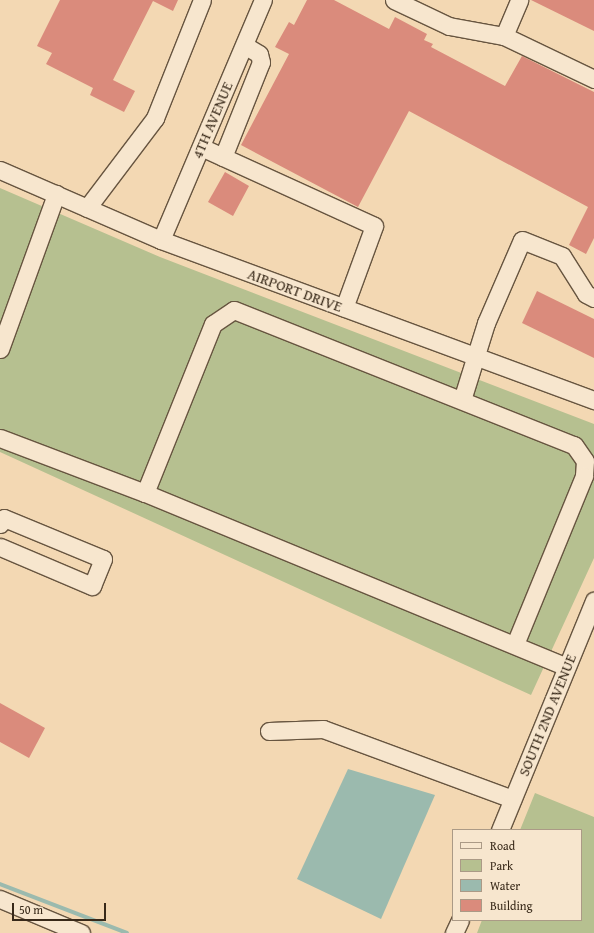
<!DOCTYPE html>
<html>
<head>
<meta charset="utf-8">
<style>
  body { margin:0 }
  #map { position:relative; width:594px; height:933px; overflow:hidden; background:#f3d8b3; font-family:"Gentium Book Plus",serif }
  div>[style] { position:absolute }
  .green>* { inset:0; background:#b6c090 }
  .water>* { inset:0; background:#9bbaae }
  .stream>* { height:4px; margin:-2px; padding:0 2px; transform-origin:2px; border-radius:2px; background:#9bbaae }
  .building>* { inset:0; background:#da8b7c }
  .roads { filter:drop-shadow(1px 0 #675540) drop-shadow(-1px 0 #675540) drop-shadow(0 1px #675540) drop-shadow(0 -1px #675540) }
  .minor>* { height:17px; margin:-8.5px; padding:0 8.5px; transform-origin:8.5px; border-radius:8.5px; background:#f7e6ce }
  span { translate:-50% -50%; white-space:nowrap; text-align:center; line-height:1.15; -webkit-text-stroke:4px #f7e6ce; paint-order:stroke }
  .street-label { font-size:15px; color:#382919 }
  .legend { position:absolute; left:452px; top:829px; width:130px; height:92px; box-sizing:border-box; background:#f7e6ce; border:1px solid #ab9a86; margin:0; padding:5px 7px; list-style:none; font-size:12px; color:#382919 }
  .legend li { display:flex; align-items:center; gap:8px; height:20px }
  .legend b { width:20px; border:1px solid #ab9a86 }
  .scale { position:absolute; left:12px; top:903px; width:94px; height:18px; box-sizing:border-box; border:2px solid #382919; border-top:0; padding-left:5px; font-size:12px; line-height:14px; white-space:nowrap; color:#382919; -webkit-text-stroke:3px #f7e6ce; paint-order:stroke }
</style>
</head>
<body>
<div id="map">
  <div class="green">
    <div style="clip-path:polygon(0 188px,160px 257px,594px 424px,594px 558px,531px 695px,0 452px)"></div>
    <div style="clip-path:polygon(535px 793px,594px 817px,594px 933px,477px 933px,482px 920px,581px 920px,581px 830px,520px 830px)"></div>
  </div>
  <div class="water">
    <div style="clip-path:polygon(348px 769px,435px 795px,381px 919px,297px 879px)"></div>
  </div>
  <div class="stream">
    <div style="left:0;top:884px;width:136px;rotate:21.1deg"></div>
  </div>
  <div class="building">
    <div style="clip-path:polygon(60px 0,178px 0,173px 11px,153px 1px,113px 80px,135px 91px,124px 112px,90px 95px,93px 88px,46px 64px,52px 53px,37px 46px)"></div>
    <div style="clip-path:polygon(307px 0,334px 0,389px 29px,395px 17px,427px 34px,424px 40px,433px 44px,431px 47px,505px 86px,522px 56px,594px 92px,594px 238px,586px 254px,569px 245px,588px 207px,409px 111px,358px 207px,241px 145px,289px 54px,275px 47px,289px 22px,294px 25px)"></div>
    <div style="clip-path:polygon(531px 0,594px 0,594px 31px)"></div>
    <div style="clip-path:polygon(225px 172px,249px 186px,233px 216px,208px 202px)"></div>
    <div style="clip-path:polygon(537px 291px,594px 319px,594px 358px,522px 323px)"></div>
    <div style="clip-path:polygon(0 703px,45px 728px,29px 758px,0 742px)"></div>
  </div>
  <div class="roads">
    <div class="minor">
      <div style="left:394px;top:0;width:61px;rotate:25.3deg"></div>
      <div style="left:449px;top:26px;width:56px;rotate:10.3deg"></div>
      <div style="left:504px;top:36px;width:100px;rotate:25.5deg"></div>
      <div style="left:504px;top:36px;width:39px;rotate:-67deg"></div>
      <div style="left:201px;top:147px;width:190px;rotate:24.5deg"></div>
      <div style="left:374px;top:226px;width:87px;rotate:110.1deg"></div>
      <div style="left:223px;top:157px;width:102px;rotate:-68.2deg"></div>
      <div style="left:261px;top:62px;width:8px;rotate:-104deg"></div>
      <div style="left:259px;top:54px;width:17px;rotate:-149deg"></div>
      <div style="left:0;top:170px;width:176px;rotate:23.5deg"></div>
      <div style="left:161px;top:240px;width:462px;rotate:20.3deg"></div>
      <div style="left:87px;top:208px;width:113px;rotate:-52.9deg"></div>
      <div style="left:155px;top:118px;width:127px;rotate:-68.3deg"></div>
      <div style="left:161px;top:240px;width:261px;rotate:-67deg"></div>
      <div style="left:0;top:349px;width:165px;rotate:-70.1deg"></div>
      <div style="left:462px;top:400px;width:81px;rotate:-72.7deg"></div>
      <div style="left:486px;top:323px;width:90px;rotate:-66.6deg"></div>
      <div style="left:522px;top:240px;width:43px;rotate:21.8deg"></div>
      <div style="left:562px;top:256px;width:45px;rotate:57.7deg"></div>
      <div style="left:586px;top:294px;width:9px;rotate:27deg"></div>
      <div style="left:0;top:438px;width:155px;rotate:20.8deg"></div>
      <div style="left:145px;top:493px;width:456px;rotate:22.4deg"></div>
      <div style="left:145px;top:493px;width:182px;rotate:-68.1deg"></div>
      <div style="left:213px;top:324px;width:25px;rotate:-34deg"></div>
      <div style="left:234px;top:310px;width:366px;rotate:21.7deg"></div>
      <div style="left:574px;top:445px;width:19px;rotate:55deg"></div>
      <div style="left:585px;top:461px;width:15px;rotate:94deg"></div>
      <div style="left:584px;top:476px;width:182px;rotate:112.3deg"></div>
      <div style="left:0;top:524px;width:7px;rotate:-56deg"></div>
      <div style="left:4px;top:518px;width:107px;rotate:22.5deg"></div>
      <div style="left:103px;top:559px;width:29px;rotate:112deg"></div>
      <div style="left:92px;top:586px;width:100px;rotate:-157deg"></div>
      <div style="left:269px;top:731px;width:54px;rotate:-2.1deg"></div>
      <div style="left:323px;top:729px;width:202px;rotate:20.3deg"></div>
      <div style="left:500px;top:830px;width:248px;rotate:-67.7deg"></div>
      <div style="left:0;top:899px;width:88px;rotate:22.8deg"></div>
      <div style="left:454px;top:933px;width:14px;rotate:-65deg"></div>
    </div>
  </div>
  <div class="street-label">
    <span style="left:212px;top:120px;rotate:-67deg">4TH AVENUE</span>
    <span style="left:295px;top:290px;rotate:20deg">AIRPORT DRIVE</span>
    <span style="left:547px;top:715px;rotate:-68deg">SOUTH 2ND AVENUE</span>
  </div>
  <ul class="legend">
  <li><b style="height:5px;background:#f7e6ce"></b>Road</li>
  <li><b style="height:11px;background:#b6c090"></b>Park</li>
  <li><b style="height:11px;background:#9bbaae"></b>Water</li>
  <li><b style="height:11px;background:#da8b7c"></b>Building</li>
  </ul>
  <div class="scale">50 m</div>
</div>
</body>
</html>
